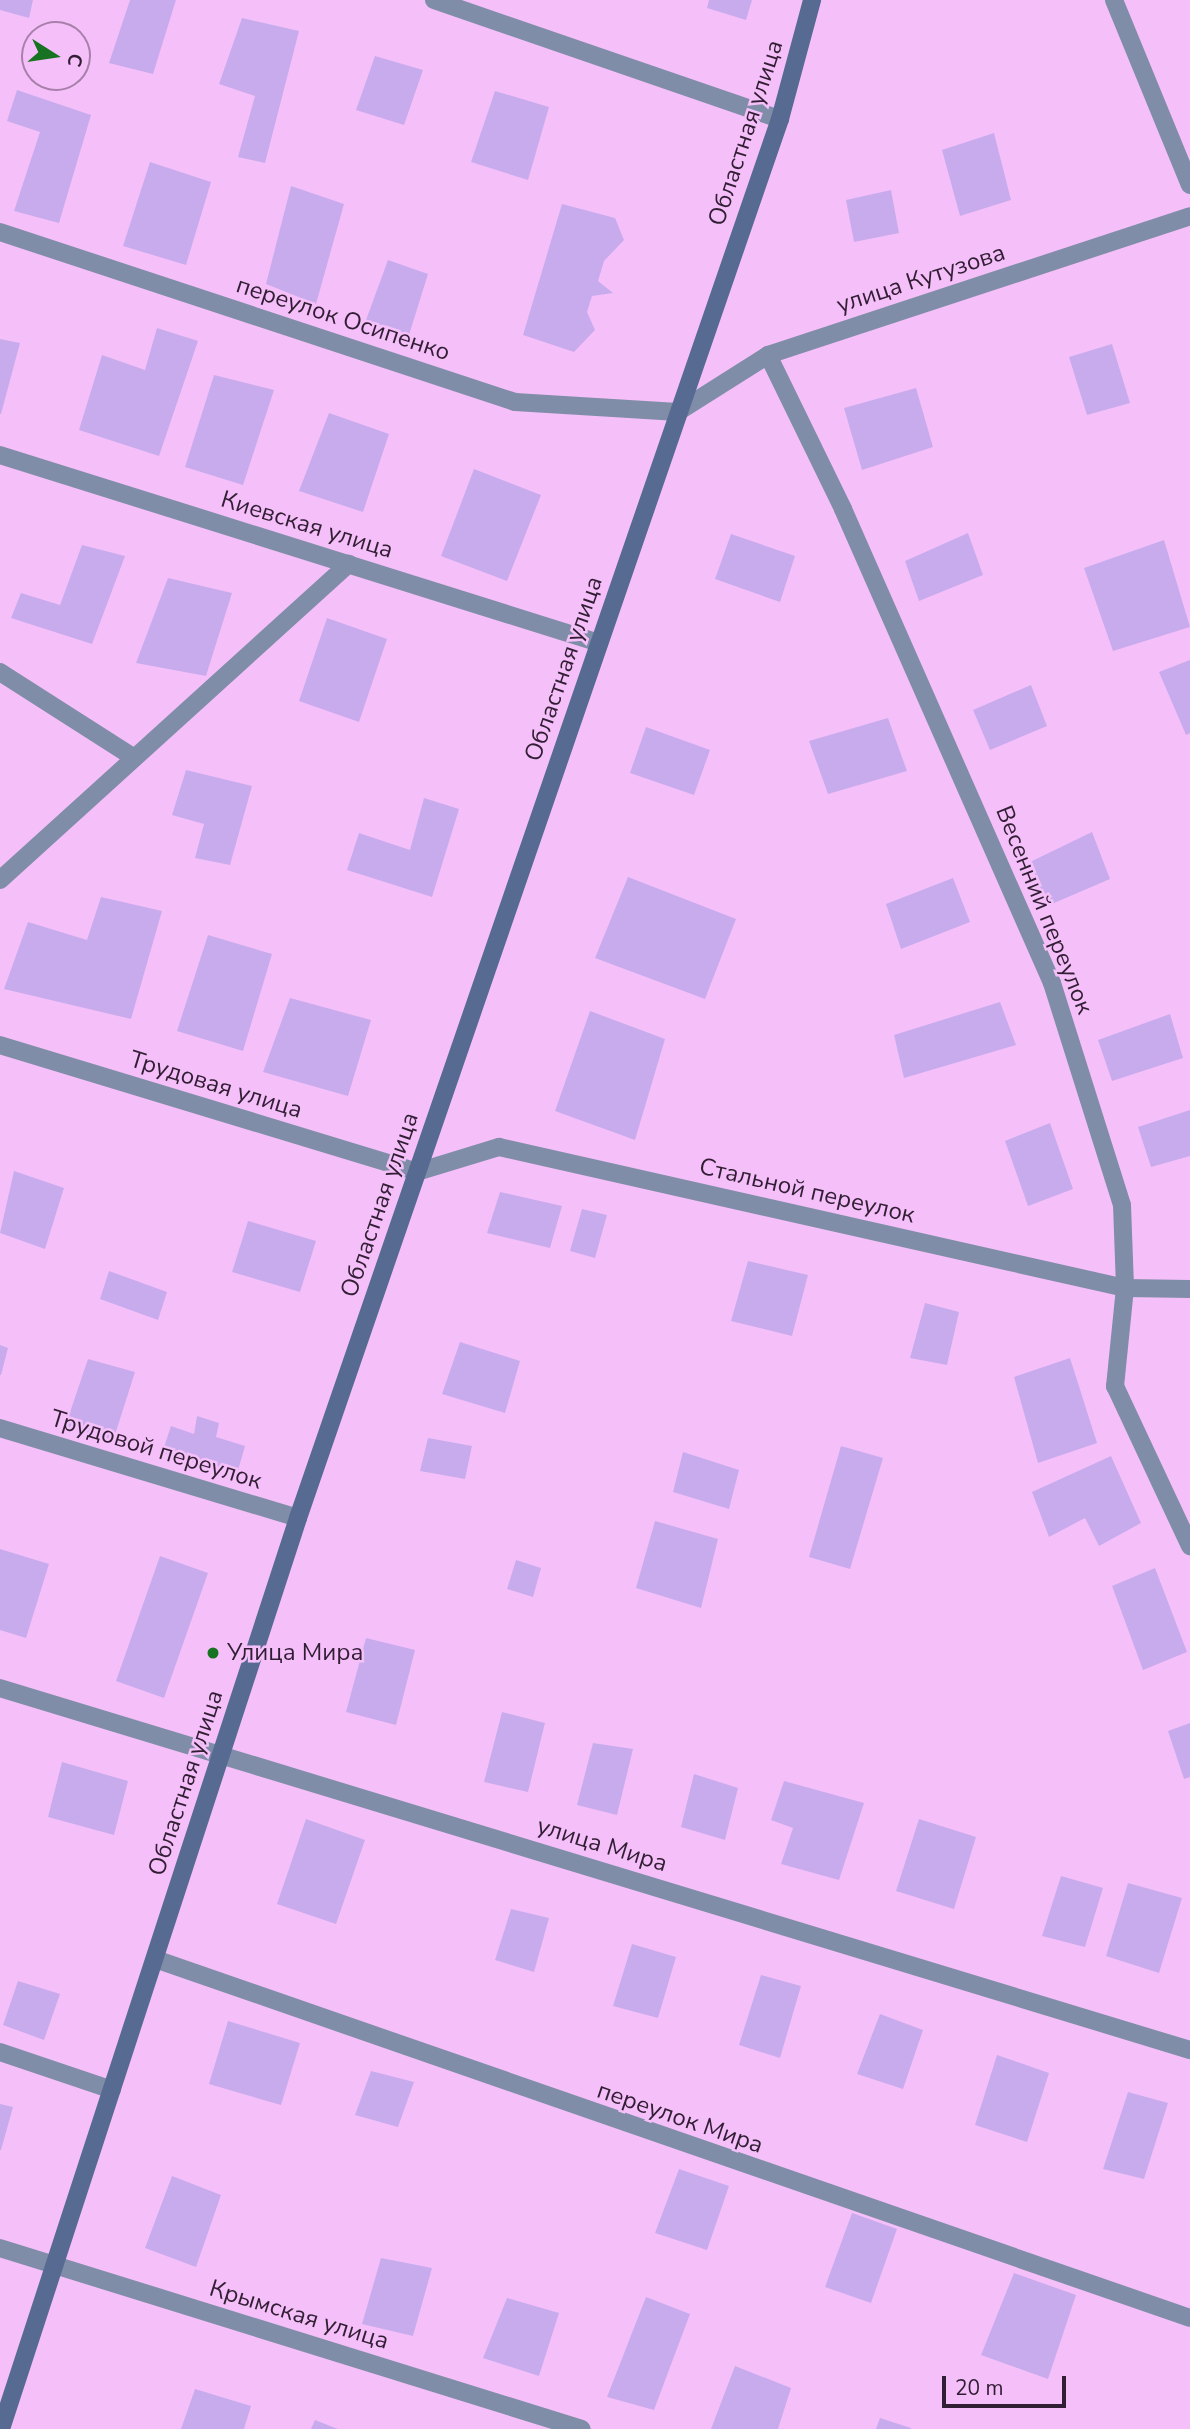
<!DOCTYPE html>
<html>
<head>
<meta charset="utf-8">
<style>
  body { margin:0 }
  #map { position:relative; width:1190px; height:2429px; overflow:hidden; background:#f5c0f9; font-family:"Nunito Sans",sans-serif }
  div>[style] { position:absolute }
  .building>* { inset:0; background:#c8abec }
  .street>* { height:18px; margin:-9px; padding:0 9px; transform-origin:9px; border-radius:9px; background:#808da8 }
  .secondary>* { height:18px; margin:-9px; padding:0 9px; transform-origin:9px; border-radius:9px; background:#576a91 }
  .dots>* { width:19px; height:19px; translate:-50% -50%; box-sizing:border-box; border:4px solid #f5c0f9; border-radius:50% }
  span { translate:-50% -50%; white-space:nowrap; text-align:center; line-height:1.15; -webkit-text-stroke:5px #f5c0f9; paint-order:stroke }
  .street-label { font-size:24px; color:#321e34 }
  .poi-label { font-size:24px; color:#321e34 }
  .left { translate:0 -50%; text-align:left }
  .north { position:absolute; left:21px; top:21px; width:70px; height:70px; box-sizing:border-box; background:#f5c0f9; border:2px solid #a77faa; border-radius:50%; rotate:102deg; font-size:19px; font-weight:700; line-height:28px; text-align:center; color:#321e34 }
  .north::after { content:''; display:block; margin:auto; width:24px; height:32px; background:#177321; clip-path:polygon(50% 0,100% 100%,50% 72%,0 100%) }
  .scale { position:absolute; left:942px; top:2376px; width:124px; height:32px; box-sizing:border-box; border:4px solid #321e34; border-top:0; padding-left:9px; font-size:21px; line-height:24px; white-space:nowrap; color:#321e34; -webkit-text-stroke:5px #f5c0f9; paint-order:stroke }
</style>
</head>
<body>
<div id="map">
  <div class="building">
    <div style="clip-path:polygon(0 0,33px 0,29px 18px,0 10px)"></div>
    <div style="clip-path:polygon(130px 0,176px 0,153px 74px,109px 63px)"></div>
    <div style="clip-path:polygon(709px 0,752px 0,746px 20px,707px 8px)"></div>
    <div style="clip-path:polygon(242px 18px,299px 31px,265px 163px,238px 157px,255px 96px,219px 84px)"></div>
    <div style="clip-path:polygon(375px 56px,423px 70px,404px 125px,356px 110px)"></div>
    <div style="clip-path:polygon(17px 90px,91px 115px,59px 223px,14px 211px,40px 132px,7px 121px)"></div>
    <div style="clip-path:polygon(495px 91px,549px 107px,528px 180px,471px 162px)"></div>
    <div style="clip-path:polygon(994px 133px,1011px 200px,960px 216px,942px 150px)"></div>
    <div style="clip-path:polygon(150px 162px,211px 182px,186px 265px,123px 246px)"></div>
    <div style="clip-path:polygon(291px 186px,344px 204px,316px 304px,266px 284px)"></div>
    <div style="clip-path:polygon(891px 190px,899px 233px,854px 242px,846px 200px)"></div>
    <div style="clip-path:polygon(562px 204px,615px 218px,624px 240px,604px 261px,598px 281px,613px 293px,592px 296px,587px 312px,595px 330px,574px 352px,523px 335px)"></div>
    <div style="clip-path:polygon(388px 260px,428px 274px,409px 335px,366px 320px)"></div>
    <div style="clip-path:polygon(157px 328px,198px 341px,159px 456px,79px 430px,102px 355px,145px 370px)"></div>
    <div style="clip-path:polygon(0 339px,20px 343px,1px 414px,0 414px)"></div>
    <div style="clip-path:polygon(1112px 344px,1130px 403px,1087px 415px,1069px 357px)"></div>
    <div style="clip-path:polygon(214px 375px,274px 390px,243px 485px,185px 467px)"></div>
    <div style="clip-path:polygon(916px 388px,933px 447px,862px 470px,844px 408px)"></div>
    <div style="clip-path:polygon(329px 413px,389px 434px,363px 512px,299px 491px)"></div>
    <div style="clip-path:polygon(474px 469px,541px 495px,507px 581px,441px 556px)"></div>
    <div style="clip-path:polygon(968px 533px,983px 575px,919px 601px,905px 561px)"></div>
    <div style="clip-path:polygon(731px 534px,795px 556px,780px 602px,715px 579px)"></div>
    <div style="clip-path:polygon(1164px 540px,1190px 627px,1113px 651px,1084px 568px)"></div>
    <div style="clip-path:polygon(82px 545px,125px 556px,92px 644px,11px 618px,21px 593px,60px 605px)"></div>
    <div style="clip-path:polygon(168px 578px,232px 593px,206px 676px,136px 663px)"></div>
    <div style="clip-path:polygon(327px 618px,387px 639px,359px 722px,299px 701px)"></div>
    <div style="clip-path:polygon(1190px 660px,1190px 733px,1186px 735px,1159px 672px)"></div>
    <div style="clip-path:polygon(1031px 685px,1047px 726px,990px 750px,973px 710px)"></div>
    <div style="clip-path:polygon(888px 718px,907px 771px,828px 794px,809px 741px)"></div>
    <div style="clip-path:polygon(646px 727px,710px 750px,694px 795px,630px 773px)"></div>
    <div style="clip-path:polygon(186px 770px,252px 786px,230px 865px,195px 858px,204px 824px,172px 815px)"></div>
    <div style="clip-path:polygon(424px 798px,459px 809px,432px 897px,347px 870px,359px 833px,410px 850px)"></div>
    <div style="clip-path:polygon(1092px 832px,1110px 879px,1047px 906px,1030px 862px)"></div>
    <div style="clip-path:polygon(628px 877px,736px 919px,705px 999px,595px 958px)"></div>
    <div style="clip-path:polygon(953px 878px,970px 922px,901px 949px,886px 904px)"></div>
    <div style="clip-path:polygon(101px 897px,162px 911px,131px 1019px,4px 989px,28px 922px,87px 940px)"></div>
    <div style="clip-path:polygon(208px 935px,272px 954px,243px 1051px,177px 1031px)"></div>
    <div style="clip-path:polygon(290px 998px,371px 1020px,348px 1096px,263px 1072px)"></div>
    <div style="clip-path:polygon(1000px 1002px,1016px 1045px,904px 1078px,894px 1035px)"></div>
    <div style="clip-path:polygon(590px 1011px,665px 1039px,635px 1140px,555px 1111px)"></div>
    <div style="clip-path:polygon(1170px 1014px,1183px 1058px,1112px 1081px,1098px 1040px)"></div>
    <div style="clip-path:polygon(1190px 1110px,1190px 1156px,1151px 1167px,1138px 1127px)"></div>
    <div style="clip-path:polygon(1050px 1123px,1073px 1189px,1028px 1206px,1005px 1141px)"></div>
    <div style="clip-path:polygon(14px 1171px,64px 1188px,45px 1249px,0 1233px)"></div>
    <div style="clip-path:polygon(500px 1192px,562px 1206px,550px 1248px,487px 1233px)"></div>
    <div style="clip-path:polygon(582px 1209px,607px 1215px,595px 1258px,570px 1251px)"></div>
    <div style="clip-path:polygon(248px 1221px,316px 1241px,300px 1292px,232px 1272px)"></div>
    <div style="clip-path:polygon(748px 1261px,808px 1275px,792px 1336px,731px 1321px)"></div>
    <div style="clip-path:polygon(109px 1271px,167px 1292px,158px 1320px,100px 1299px)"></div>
    <div style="clip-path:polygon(925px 1303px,959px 1312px,947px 1365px,910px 1358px)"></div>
    <div style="clip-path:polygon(460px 1342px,520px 1361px,505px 1413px,442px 1394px)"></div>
    <div style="clip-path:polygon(0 1345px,8px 1348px,1px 1375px,0 1375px)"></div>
    <div style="clip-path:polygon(1070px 1358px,1097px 1443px,1038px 1463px,1014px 1377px)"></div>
    <div style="clip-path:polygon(88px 1359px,135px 1372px,113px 1441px,65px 1427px)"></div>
    <div style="clip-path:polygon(197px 1416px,219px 1423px,216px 1437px,245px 1446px,237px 1474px,162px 1453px,171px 1426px,194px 1434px)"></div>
    <div style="clip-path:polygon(428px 1438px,472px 1446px,465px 1479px,420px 1471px)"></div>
    <div style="clip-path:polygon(841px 1446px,883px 1458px,850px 1569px,809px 1557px)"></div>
    <div style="clip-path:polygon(683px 1452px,739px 1470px,729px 1509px,673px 1492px)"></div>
    <div style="clip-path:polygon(1111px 1456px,1141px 1523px,1099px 1546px,1085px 1518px,1049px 1537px,1032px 1492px)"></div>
    <div style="clip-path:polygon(655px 1521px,718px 1539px,701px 1608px,636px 1588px)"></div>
    <div style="clip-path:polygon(0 1549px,49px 1564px,26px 1638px,0 1630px)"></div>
    <div style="clip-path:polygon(160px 1556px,208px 1573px,164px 1698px,116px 1681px)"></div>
    <div style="clip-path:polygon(516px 1560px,541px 1568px,533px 1597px,507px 1589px)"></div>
    <div style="clip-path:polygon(1155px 1568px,1187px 1652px,1143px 1670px,1112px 1586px)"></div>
    <div style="clip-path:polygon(366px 1638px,415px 1650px,396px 1725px,346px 1712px)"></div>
    <div style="clip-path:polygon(502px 1712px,545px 1723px,528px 1792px,484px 1782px)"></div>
    <div style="clip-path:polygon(1190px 1723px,1190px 1777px,1184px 1779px,1168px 1731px)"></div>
    <div style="clip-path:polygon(593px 1743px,633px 1749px,617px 1815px,577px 1805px)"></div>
    <div style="clip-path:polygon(62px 1762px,128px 1781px,114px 1835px,48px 1817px)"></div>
    <div style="clip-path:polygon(694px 1774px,738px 1788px,725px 1840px,681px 1827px)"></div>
    <div style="clip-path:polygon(784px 1781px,864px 1803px,839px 1880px,781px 1864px,793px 1828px,771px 1820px)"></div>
    <div style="clip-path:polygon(306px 1819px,365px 1840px,336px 1924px,277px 1904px)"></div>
    <div style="clip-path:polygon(919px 1819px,976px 1837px,954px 1909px,896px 1891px)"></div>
    <div style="clip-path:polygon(1061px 1876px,1103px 1888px,1085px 1947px,1042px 1936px)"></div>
    <div style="clip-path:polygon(1128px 1883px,1182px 1898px,1159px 1973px,1106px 1956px)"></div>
    <div style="clip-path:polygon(511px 1909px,549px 1918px,534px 1972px,495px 1960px)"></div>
    <div style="clip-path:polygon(632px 1944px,676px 1957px,658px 2018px,613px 2006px)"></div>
    <div style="clip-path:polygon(761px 1975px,801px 1986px,780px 2058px,739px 2045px)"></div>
    <div style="clip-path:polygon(18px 1981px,60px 1994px,44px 2040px,3px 2025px)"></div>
    <div style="clip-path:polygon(880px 2014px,923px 2030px,903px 2089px,857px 2074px)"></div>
    <div style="clip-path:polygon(228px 2021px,300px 2043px,281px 2105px,209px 2084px)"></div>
    <div style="clip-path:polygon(997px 2055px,1049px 2073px,1027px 2142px,975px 2125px)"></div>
    <div style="clip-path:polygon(371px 2071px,414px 2082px,398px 2127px,355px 2115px)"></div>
    <div style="clip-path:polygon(1128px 2092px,1168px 2103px,1144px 2179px,1103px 2169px)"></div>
    <div style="clip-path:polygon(0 2104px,13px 2107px,1px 2150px,0 2150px)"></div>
    <div style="clip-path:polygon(679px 2169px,729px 2186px,707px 2250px,655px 2233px)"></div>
    <div style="clip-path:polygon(172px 2176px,221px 2195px,196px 2267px,145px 2248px)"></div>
    <div style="clip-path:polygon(852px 2213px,897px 2229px,871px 2303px,825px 2287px)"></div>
    <div style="clip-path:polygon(381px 2258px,432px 2268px,413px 2336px,362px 2324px)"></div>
    <div style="clip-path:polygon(1014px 2273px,1076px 2295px,1048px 2379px,981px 2355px)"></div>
    <div style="clip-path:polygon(646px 2297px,690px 2314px,654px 2410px,607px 2397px)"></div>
    <div style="clip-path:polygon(507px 2298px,559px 2313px,539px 2376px,483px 2358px)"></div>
    <div style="clip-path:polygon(735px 2366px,791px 2388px,778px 2429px,711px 2429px)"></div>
    <div style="clip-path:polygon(195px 2389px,251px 2406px,244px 2429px,181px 2429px)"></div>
    <div style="clip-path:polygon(880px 2418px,911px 2428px,911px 2429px,876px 2429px)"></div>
    <div style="clip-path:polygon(315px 2420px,338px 2429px,311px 2429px)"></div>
  </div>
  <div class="street">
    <div style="left:434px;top:0;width:366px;rotate:19deg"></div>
    <div style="left:1114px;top:0;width:200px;rotate:67.7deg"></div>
    <div style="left:0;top:232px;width:542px;rotate:18.27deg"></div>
    <div style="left:515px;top:402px;width:163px;rotate:3.5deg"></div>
    <div style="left:678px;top:412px;width:107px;rotate:-32.3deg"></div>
    <div style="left:768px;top:355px;width:444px;rotate:-18.2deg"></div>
    <div style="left:768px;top:355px;width:171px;rotate:64deg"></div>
    <div style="left:843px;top:509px;width:518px;rotate:66.21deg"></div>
    <div style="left:1052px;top:983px;width:233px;rotate:72.5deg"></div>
    <div style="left:1122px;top:1205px;width:83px;rotate:87.9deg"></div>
    <div style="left:1125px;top:1288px;width:99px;rotate:95.8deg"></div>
    <div style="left:1115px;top:1386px;width:177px;rotate:64.9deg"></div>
    <div style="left:0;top:455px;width:628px;rotate:17.42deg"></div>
    <div style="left:0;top:672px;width:158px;rotate:32.6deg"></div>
    <div style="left:0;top:880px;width:471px;rotate:-42.2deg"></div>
    <div style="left:0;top:1045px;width:436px;rotate:16.9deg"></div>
    <div style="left:417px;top:1172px;width:86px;rotate:-17deg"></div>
    <div style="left:499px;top:1147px;width:642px;rotate:12.69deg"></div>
    <div style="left:1125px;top:1288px;width:65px;rotate:0.9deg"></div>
    <div style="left:0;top:1428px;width:311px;rotate:16.8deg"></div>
    <div style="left:0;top:1688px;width:1244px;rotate:16.92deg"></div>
    <div style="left:155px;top:1959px;width:1095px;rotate:19.13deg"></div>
    <div style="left:0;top:2052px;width:118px;rotate:18.7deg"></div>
    <div style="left:0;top:2248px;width:609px;rotate:17.28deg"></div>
  </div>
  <div class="secondary">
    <div style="left:1px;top:2429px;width:958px;rotate:-71.94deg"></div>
    <div style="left:298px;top:1518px;width:1480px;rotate:-70.99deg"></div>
    <div style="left:780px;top:119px;width:123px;rotate:-74.9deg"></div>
  </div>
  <div class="dots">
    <div style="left:213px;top:1653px;background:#177321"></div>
  </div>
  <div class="street-label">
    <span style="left:746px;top:133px;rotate:-72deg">Областная улица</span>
    <span style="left:921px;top:279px;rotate:-18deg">улица Кутузова</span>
    <span style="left:343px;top:319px;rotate:18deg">переулок Осипенко</span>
    <span style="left:307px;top:525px;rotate:17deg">Киевская улица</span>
    <span style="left:564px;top:669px;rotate:-71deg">Областная улица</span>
    <span style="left:1044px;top:910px;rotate:68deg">Весенний переулок</span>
    <span style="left:216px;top:1085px;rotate:17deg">Трудовая улица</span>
    <span style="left:807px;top:1191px;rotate:13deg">Стальной переулок</span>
    <span style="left:380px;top:1205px;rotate:-71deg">Областная улица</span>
    <span style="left:156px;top:1450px;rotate:17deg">Трудовой переулок</span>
    <span style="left:186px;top:1783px;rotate:-72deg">Областная улица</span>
    <span style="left:602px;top:1845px;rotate:17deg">улица Мира</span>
    <span style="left:680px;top:2118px;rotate:19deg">переулок Мира</span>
    <span style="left:299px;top:2315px;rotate:17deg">Крымская улица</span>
  </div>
  <div class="poi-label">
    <span class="left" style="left:227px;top:1653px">Улица Мира</span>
  </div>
  <div class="north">С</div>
  <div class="scale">20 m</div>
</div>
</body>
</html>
